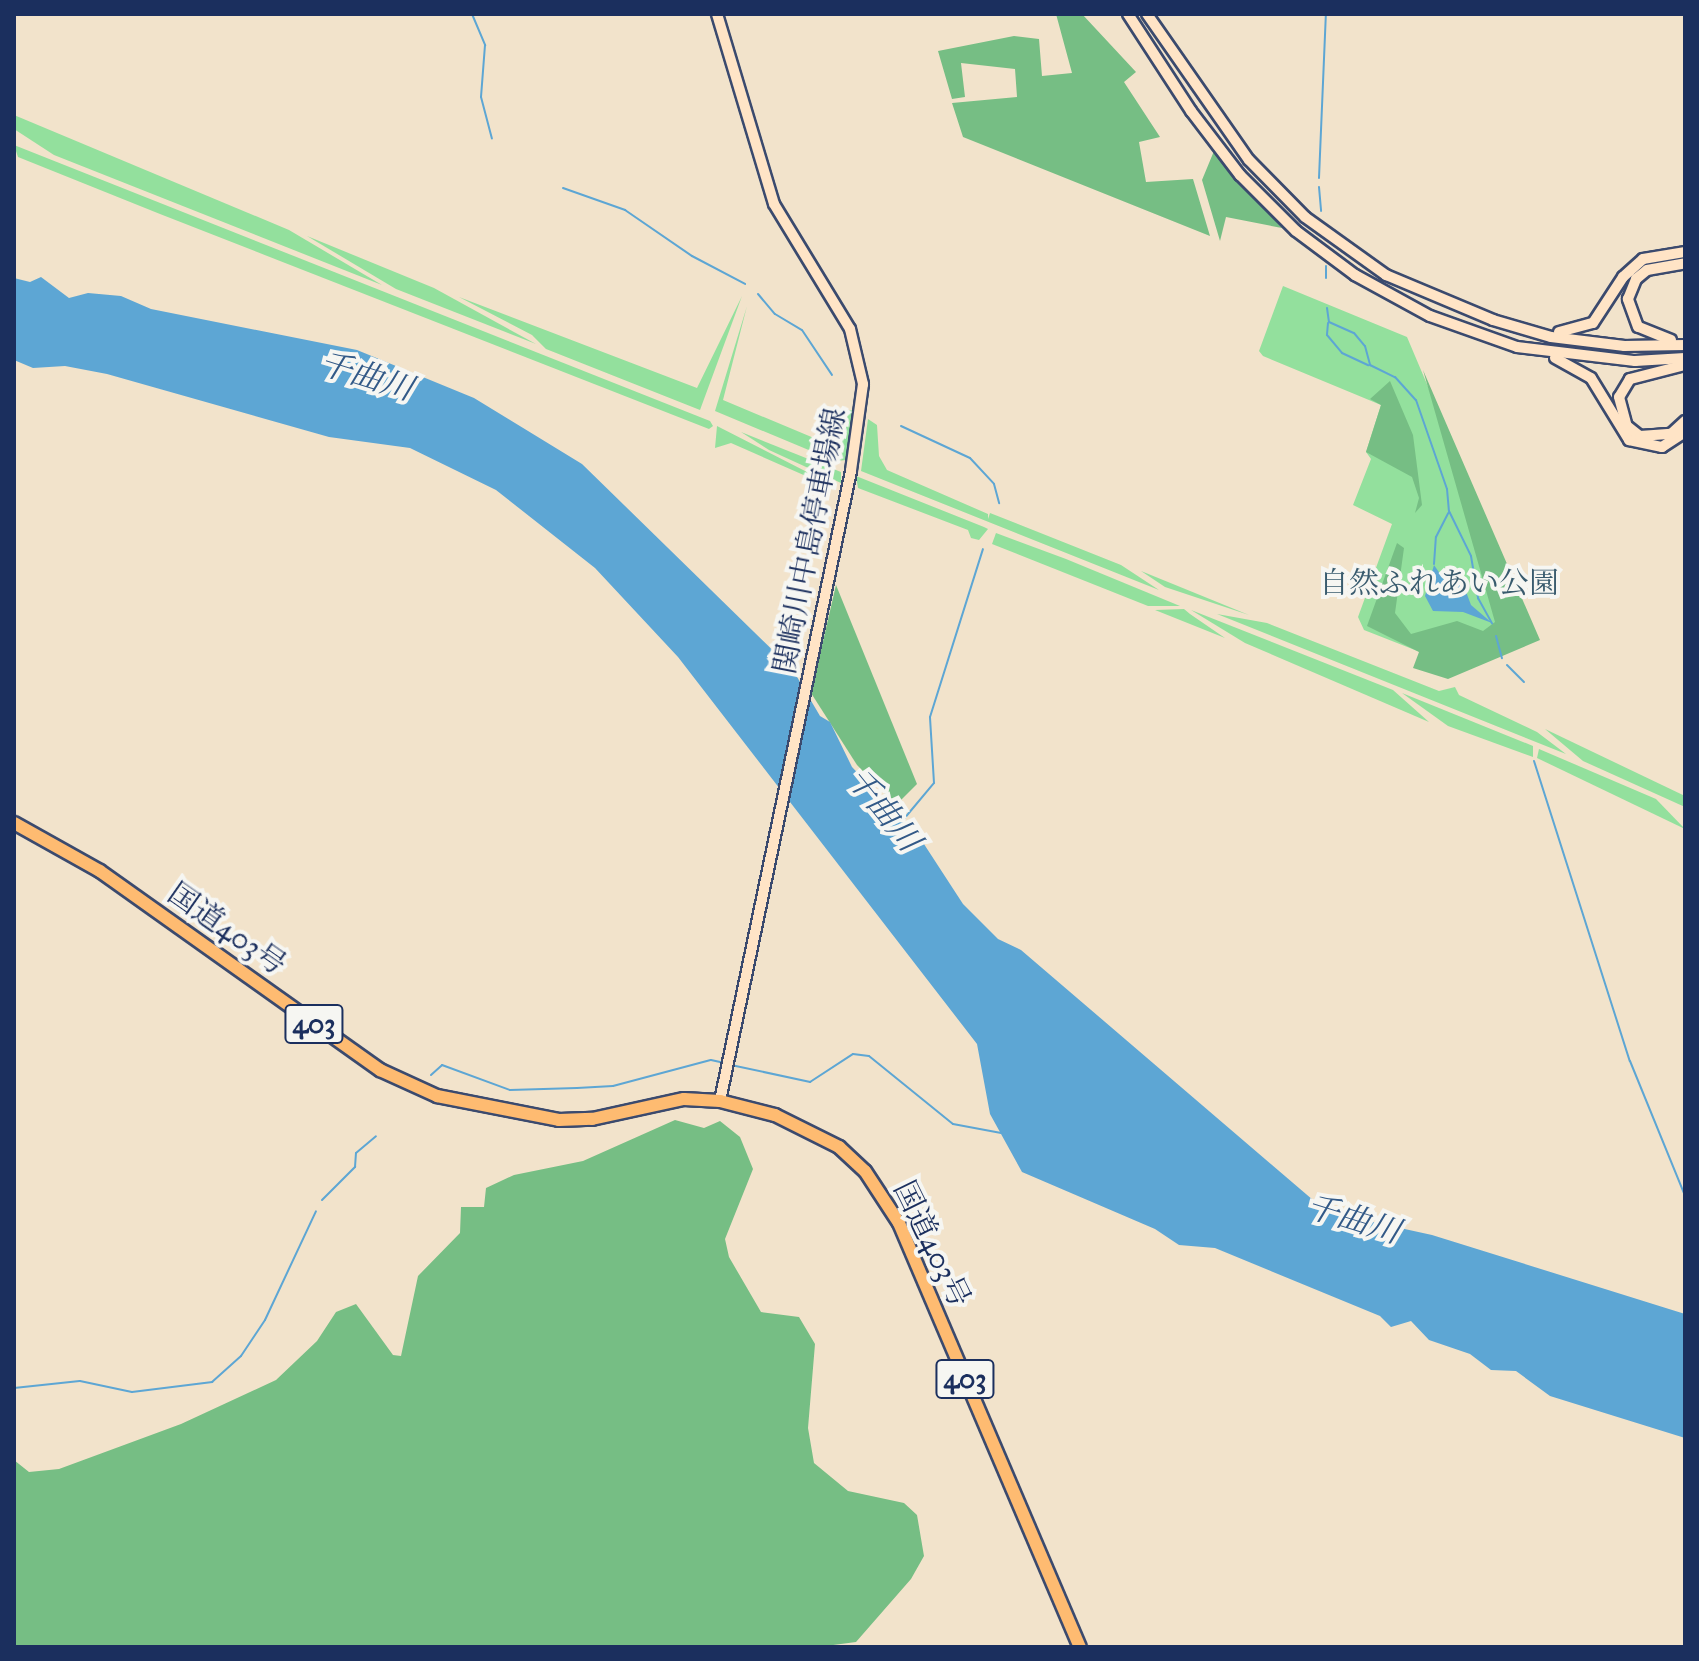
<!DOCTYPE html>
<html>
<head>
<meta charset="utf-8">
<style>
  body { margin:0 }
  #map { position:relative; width:1699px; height:1661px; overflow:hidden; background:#f2e3cb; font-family:"IM FELL Great Primer","Noto Serif JP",serif }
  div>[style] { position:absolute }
  .green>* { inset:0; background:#93e09d }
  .forest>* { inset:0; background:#76be84 }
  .water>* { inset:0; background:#5da6d4 }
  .stream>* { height:2px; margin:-1px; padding:0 1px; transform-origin:1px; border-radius:1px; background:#5da6d4 }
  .roads { filter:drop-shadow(2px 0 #3b4a6e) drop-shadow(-2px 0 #3b4a6e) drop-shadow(0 2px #3b4a6e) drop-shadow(0 -2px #3b4a6e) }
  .secondary>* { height:10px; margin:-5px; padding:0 5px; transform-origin:5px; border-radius:5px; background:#ffe4c6 }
  .highway>* { height:12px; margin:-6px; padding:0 6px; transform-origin:6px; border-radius:6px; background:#febb71 }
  span { translate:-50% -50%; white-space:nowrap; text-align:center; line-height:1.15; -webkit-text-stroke:8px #f6f6f2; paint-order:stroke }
  .shield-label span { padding:2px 6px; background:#f6f6f2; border:2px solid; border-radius:6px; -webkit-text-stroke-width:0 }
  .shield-label { font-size:28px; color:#1b2f5e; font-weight:700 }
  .street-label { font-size:30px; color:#1b2f5e }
  .park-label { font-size:30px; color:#395b6e }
  .water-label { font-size:32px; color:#325987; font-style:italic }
  .frame { position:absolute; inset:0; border:16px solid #1b2f5e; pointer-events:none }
</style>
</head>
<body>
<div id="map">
  <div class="green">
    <div style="clip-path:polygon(14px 115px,289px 230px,382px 285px,54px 155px,14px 129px)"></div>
    <div style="clip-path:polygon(14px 145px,710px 421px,713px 426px,709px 429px,160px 214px,18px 157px)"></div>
    <div style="clip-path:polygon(307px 236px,434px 288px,536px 344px,396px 289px)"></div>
    <div style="clip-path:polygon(1283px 286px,1407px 337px,1526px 618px,1420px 652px,1364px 630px,1358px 617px,1392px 524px,1353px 505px,1371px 459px,1366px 452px,1381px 405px,1263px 356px,1259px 351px)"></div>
    <div style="clip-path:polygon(742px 296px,700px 410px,546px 349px,532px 335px,459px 297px,697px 388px)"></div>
    <div style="clip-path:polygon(747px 306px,723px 400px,833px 446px,840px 443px,849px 410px,858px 411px,847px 460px,835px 461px,715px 411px)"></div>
    <div style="clip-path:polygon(868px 419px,877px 425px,879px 456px,887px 470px,988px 514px,988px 519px,990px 513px,1121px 565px,1159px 590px,861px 471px)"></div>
    <div style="clip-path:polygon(717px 426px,807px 472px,815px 480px,731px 443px,715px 448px)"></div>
    <div style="clip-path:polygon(741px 432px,841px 472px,841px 483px,769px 450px)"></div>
    <div style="clip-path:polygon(856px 476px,984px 527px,988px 529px,979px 540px,971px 538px,968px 530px,858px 488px)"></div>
    <div style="clip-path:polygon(996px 533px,1066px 559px,1180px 606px,1148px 606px,992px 544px)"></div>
    <div style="clip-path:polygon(1141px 571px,1249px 615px,1165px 587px)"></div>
    <div style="clip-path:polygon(1184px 609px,1190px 614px,1225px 638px,1155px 610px)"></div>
    <div style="clip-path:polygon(1191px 610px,1393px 690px,1429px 722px,1245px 643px)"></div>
    <div style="clip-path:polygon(1217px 614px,1267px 623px,1439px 691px,1455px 687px,1459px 695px,1537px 732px,1566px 754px)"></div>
    <div style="clip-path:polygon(1402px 693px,1533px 746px,1533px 757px,1448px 726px)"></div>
    <div style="clip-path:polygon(1545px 729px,1685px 796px,1685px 807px,1583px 761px)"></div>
    <div style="clip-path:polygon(1539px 749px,1656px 799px,1685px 829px,1537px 758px)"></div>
  </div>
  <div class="forest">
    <div style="clip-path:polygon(1056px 14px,1082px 14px,1136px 72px,1124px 82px,1160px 137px,1139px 142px,1146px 182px,1193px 179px,1210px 236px,963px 137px,952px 103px,1017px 97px,1015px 69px,961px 63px,965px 97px,952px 99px,938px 51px,1014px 36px,1039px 39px,1042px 76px,1072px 73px)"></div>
    <div style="clip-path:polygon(1214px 151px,1282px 228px,1226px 217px,1220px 241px,1202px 180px)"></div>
    <div style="clip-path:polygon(1423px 370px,1540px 640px,1448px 679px,1413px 668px,1419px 652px,1367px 626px,1397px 543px,1404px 548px,1395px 613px,1411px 634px,1457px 621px,1483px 631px,1495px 622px)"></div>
    <div style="clip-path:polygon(1390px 381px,1413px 435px,1422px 505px,1415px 513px,1419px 498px,1412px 477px,1366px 452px,1381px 405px,1370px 399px)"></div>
    <div style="clip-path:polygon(836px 585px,917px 784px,896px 805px,857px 765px,811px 693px)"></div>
    <div style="clip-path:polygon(675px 1120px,704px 1128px,720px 1121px,740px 1137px,753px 1169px,725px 1239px,729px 1257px,761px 1312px,799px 1317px,815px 1344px,808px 1428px,814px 1463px,848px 1491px,904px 1503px,917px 1515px,924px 1556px,911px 1579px,856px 1642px,818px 1647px,14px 1647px,14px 1460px,29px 1472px,59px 1469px,181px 1424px,276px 1380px,317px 1341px,336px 1312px,356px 1304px,393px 1355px,401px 1356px,418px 1276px,460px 1233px,461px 1207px,484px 1207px,486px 1188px,514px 1175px,583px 1161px)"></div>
  </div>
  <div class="water">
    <div style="clip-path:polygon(41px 277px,69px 298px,88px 293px,121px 296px,151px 309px,357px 350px,474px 398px,582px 464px,793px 670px,820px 716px,830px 722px,852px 767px,922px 841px,963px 904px,998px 939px,1021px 950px,1327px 1212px,1432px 1235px,1685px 1314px,1685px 1438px,1550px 1396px,1516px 1371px,1491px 1370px,1470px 1354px,1429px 1340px,1411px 1321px,1391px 1327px,1380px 1316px,1215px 1248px,1179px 1245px,1155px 1229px,1022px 1172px,990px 1114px,977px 1044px,678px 657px,595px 568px,496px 490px,410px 448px,329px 437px,107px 374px,65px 366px,33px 368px,14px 360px,14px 278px,30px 282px)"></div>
    <div style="clip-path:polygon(1434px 565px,1445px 581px,1462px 581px,1471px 605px,1492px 623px,1463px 612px,1433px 611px,1425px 596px)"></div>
  </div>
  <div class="stream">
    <div style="left:472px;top:14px;width:34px;rotate:67deg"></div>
    <div style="left:485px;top:45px;width:52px;rotate:94.4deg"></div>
    <div style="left:481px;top:97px;width:43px;rotate:75.3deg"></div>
    <div style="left:1319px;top:178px;width:164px;rotate:-87.6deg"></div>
    <div style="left:1319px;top:187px;width:24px;rotate:85deg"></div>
    <div style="left:563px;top:188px;width:66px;rotate:19.5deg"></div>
    <div style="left:625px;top:210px;width:81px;rotate:34.5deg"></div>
    <div style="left:692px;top:256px;width:60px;rotate:27.8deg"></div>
    <div style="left:1326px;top:266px;width:12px;rotate:90deg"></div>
    <div style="left:758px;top:294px;width:26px;rotate:50deg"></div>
    <div style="left:775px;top:314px;width:31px;rotate:31deg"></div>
    <div style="left:802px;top:330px;width:54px;rotate:56.3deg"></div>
    <div style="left:1327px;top:308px;width:14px;rotate:82deg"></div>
    <div style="left:1329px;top:322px;width:27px;rotate:24deg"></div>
    <div style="left:1354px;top:333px;width:17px;rotate:50deg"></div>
    <div style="left:1365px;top:346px;width:20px;rotate:75deg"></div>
    <div style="left:1370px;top:365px;width:28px;rotate:26deg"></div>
    <div style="left:1395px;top:377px;width:31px;rotate:48deg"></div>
    <div style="left:1416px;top:400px;width:94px;rotate:70.8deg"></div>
    <div style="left:1447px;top:489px;width:22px;rotate:85deg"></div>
    <div style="left:1449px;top:511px;width:50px;rotate:63.9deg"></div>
    <div style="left:1471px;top:556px;width:43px;rotate:80.5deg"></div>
    <div style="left:1478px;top:598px;width:29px;rotate:61deg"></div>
    <div style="left:1328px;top:323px;width:12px;rotate:95deg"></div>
    <div style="left:1327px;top:335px;width:23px;rotate:50deg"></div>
    <div style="left:1342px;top:353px;width:29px;rotate:25deg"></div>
    <div style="left:901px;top:426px;width:76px;rotate:24.9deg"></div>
    <div style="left:970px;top:458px;width:35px;rotate:47deg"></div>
    <div style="left:994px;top:484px;width:20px;rotate:75deg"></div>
    <div style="left:1434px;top:564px;width:27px;rotate:-86deg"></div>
    <div style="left:1436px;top:537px;width:27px;rotate:-63deg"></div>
    <div style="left:1496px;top:636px;width:23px;rotate:75deg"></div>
    <div style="left:1507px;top:665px;width:24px;rotate:45deg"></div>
    <div style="left:1534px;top:761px;width:315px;rotate:72.3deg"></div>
    <div style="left:1630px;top:1061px;width:146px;rotate:67.8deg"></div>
    <div style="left:903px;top:820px;width:48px;rotate:-50deg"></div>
    <div style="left:934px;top:783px;width:66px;rotate:-93.5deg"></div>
    <div style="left:930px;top:717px;width:176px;rotate:-72.5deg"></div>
    <div style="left:731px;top:1065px;width:81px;rotate:12.1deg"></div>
    <div style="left:810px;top:1082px;width:51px;rotate:-33.1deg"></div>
    <div style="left:853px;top:1054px;width:16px;rotate:7deg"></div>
    <div style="left:869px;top:1056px;width:108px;rotate:39deg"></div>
    <div style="left:953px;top:1124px;width:49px;rotate:10.6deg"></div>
    <div style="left:431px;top:1075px;width:15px;rotate:-42deg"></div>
    <div style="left:442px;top:1065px;width:72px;rotate:20.2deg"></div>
    <div style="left:510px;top:1090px;width:67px;rotate:-1.7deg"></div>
    <div style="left:577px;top:1088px;width:36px;rotate:-3deg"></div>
    <div style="left:613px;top:1086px;width:101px;rotate:-14.9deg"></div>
    <div style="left:711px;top:1060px;width:14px;rotate:12deg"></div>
    <div style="left:322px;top:1200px;width:47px;rotate:-45deg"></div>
    <div style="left:355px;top:1167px;width:14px;rotate:-86deg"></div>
    <div style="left:356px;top:1153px;width:26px;rotate:-40deg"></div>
    <div style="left:14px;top:1388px;width:66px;rotate:-6.1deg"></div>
    <div style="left:80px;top:1381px;width:53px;rotate:11.9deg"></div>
    <div style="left:132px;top:1392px;width:81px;rotate:-7.1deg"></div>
    <div style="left:212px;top:1382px;width:39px;rotate:-42deg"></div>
    <div style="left:241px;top:1356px;width:43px;rotate:-56.3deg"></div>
    <div style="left:265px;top:1320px;width:120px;rotate:-64.9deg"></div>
  </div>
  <div class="roads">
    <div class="secondary">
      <div style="left:717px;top:14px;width:198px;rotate:73.3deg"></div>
      <div style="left:774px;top:204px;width:146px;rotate:58.7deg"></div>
      <div style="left:850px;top:329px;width:57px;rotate:76.7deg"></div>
      <div style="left:863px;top:384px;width:88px;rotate:97.9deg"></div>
      <div style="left:851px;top:471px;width:643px;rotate:101.75deg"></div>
      <div style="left:1128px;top:14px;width:116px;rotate:57deg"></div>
      <div style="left:1191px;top:111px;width:81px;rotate:52.6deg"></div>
      <div style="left:1240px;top:175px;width:79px;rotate:45deg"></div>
      <div style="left:1296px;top:231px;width:74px;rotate:36.7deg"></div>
      <div style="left:1355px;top:275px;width:85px;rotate:28.7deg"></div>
      <div style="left:1430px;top:316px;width:92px;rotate:19.6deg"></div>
      <div style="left:1517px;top:347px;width:119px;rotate:6.8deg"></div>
      <div style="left:1635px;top:361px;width:50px;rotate:-3.4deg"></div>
      <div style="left:1147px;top:14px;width:178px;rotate:55.1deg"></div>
      <div style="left:1249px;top:160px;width:80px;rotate:45.5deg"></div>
      <div style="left:1305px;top:217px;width:100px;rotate:35.6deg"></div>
      <div style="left:1386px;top:275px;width:116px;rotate:22.8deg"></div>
      <div style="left:1493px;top:320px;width:60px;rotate:16.3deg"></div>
      <div style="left:1551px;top:337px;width:74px;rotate:7deg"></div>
      <div style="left:1624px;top:346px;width:61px;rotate:-0.9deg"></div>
      <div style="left:1559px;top:332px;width:35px;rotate:-15deg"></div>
      <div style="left:1593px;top:323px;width:55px;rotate:-56.9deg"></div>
      <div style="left:1623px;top:277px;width:27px;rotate:-42deg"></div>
      <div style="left:1643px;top:259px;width:43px;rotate:-9.5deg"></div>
      <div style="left:1671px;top:340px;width:35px;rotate:-158deg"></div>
      <div style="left:1638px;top:327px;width:30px;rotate:-110deg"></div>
      <div style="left:1628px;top:299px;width:22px;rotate:-68deg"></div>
      <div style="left:1636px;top:279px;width:14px;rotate:-39deg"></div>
      <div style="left:1647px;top:270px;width:39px;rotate:-10deg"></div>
      <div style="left:1555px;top:358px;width:41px;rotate:29.1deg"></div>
      <div style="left:1591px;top:378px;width:73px;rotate:58.5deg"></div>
      <div style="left:1629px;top:440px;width:34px;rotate:12deg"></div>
      <div style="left:1662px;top:447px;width:27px;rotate:-33deg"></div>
      <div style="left:1685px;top:365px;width:57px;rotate:165.7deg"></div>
      <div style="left:1630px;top:379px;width:21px;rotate:121deg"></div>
      <div style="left:1619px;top:397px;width:30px;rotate:75deg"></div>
      <div style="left:1627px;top:426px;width:16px;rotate:38deg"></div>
      <div style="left:1640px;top:436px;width:31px;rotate:-4deg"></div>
      <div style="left:1671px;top:434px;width:19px;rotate:-43deg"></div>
    </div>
    <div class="highway">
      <div style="left:14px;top:823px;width:98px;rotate:29.2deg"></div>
      <div style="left:100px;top:871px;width:344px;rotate:35.4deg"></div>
      <div style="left:380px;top:1070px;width:63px;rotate:24.5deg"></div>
      <div style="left:437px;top:1096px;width:124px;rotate:11.1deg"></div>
      <div style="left:559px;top:1120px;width:33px;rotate:-2deg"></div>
      <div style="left:592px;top:1119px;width:94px;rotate:-12.3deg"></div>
      <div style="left:684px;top:1099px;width:36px;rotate:3deg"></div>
      <div style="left:720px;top:1101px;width:57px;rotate:14.3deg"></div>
      <div style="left:775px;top:1115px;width:72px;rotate:26.6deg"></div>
      <div style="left:839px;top:1147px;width:35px;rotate:43deg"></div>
      <div style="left:865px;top:1171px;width:62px;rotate:56.8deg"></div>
      <div style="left:899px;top:1223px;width:461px;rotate:66.9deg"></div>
    </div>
  </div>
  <div class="shield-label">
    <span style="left:314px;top:1024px">403</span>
    <span style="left:965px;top:1379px">403</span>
  </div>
  <div class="street-label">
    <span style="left:810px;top:541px;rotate:-79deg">関崎川中島停車場線</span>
    <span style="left:227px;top:929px;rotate:35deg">国道403号</span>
    <span style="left:932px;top:1244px;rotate:64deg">国道403号</span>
  </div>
  <div class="park-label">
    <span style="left:1439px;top:583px">自然ふれあい公園</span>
  </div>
  <div class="water-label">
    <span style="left:366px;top:377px;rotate:17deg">千曲川</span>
    <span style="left:883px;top:810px;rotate:51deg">千曲川</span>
    <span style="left:1353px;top:1220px;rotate:17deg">千曲川</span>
  </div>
  <div class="frame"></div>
</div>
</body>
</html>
